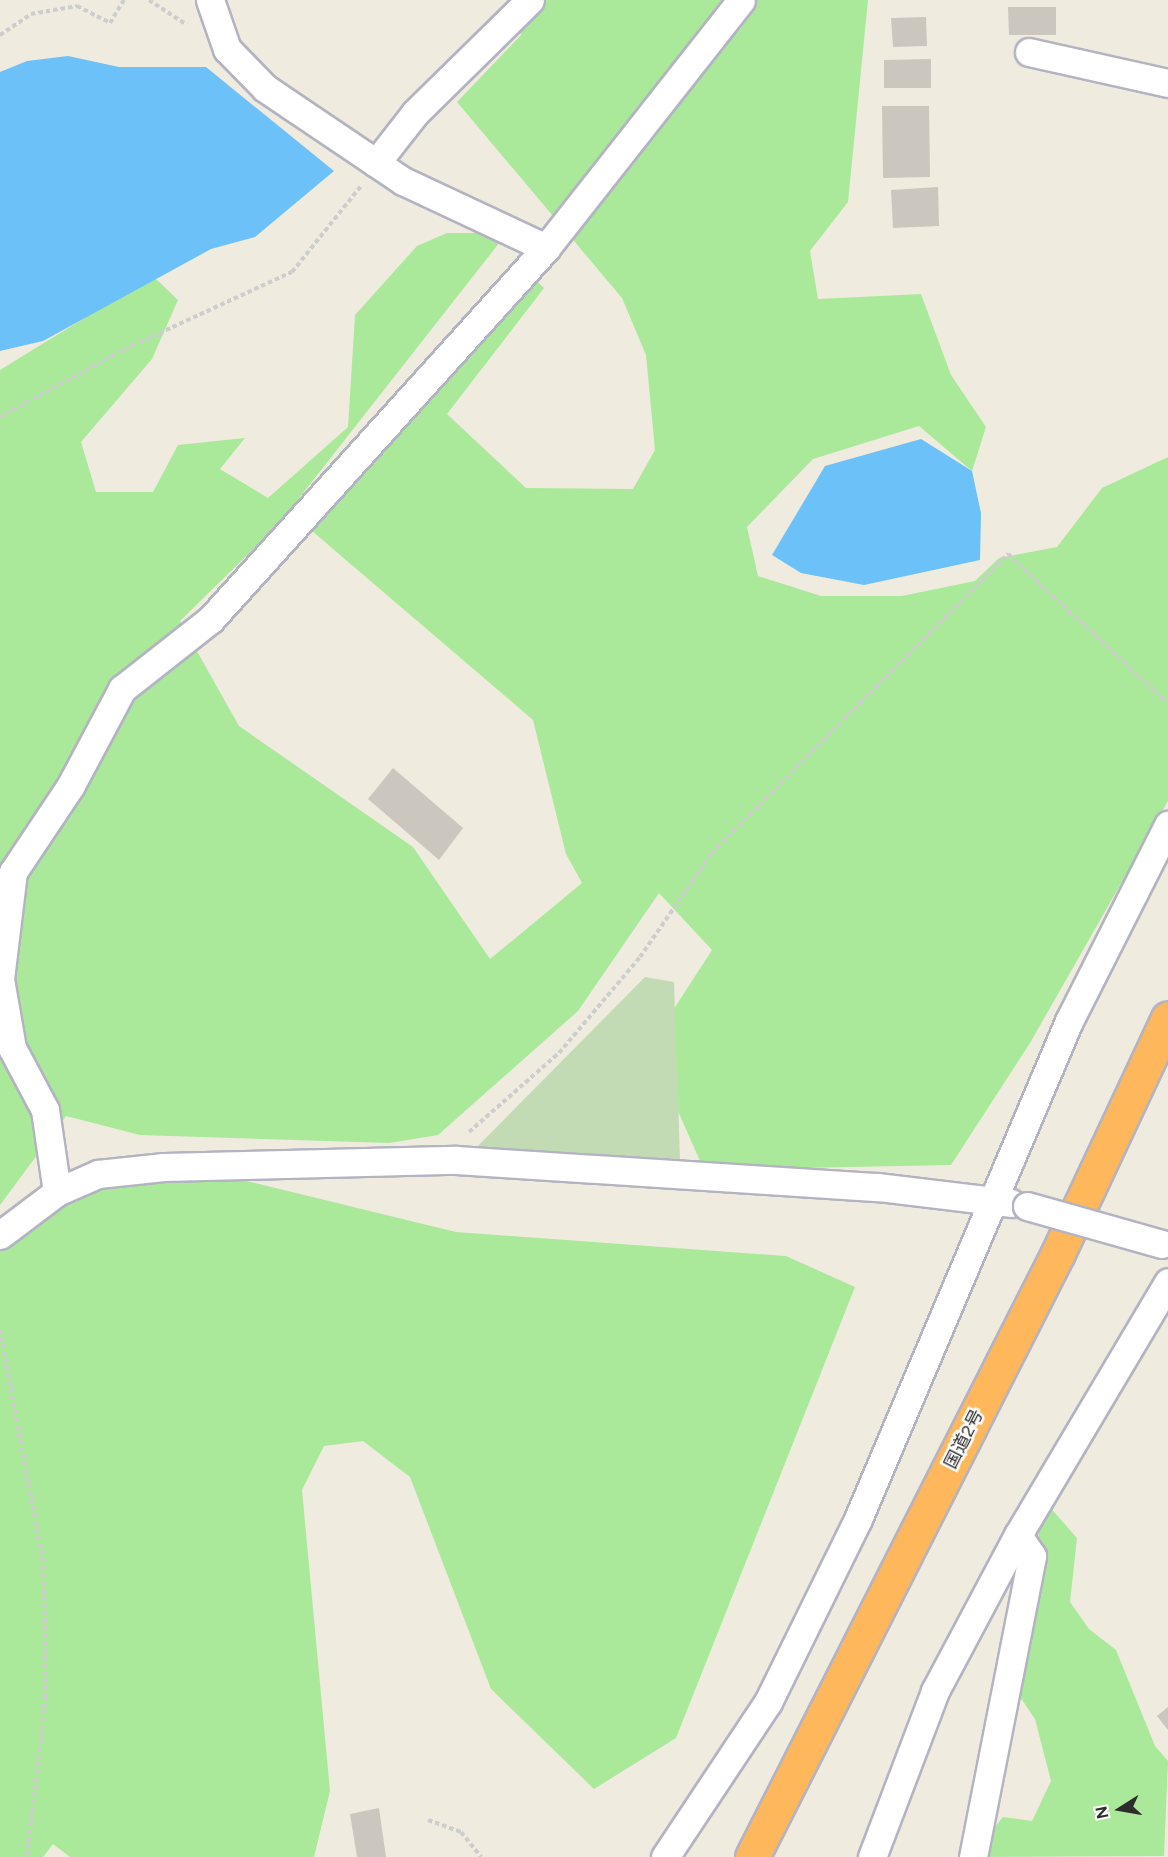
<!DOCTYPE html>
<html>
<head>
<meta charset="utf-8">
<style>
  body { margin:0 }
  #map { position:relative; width:1168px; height:1857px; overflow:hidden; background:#efebdf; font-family:Figtree,"Noto Sans JP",sans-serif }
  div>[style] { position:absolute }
  .green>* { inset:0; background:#aae999 }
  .cemetery>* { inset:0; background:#c3dbb5 }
  .water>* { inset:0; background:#6cc1f8 }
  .building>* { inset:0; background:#cbc7be }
  .path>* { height:4px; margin-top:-2px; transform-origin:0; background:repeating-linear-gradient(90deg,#cdcdcd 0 4.5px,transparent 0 7.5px) }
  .roads { filter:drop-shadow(2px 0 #b3b3c2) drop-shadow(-2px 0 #b3b3c2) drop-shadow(0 2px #b3b3c2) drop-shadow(0 -2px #b3b3c2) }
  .street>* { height:27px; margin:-13.5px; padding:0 13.5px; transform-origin:13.5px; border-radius:13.5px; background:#fff }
  .highway>* { height:33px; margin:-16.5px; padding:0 16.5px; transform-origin:16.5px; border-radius:16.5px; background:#ffb75b }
  .bridges { filter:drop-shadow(2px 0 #b3b3c2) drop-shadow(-2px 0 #b3b3c2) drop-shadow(0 2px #b3b3c2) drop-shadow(0 -2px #b3b3c2) }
  .street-bridge>* { height:27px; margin:-13.5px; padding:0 13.5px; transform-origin:13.5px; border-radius:13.5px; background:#fff }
  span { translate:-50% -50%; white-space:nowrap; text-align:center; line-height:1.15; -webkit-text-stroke:5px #fff; paint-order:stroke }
  .street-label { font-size:18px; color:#2d2d2d }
  .north { position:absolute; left:1090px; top:1779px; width:60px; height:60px; -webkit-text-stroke:4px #fff; paint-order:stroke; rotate:259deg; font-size:16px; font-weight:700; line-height:24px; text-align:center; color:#2d2d2d }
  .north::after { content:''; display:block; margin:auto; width:21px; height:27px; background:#2d2d2d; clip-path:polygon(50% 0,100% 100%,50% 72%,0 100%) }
</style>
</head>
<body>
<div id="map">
  <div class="green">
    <div style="clip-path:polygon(507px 0,868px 0,848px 202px,810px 251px,818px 299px,921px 294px,951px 375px,986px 427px,972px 471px,919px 426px,813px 459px,747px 527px,758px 576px,821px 596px,902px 596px,975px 581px,999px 558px,1057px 547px,1102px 488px,1168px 457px,1168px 801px,1030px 1043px,951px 1165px,704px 1170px,677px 1109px,670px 1015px,712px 950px,659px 893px,578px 1011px,438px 1135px,389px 1143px,140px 1135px,66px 1116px,0 1205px,0 370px,153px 276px,178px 300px,152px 359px,81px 442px,96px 492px,153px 492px,178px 445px,245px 438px,220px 469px,268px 498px,348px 427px,355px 315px,417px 246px,447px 233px,507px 233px,278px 525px,180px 621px,239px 726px,413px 847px,490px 959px,582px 883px,566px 854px,533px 720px,305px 525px,531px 276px,544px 288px,447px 414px,526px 488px,633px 489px,655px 450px,646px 355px,622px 298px,457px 102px,521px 35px)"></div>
    <div style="clip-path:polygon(164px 1178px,243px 1180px,456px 1232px,786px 1256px,855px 1287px,676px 1738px,594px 1789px,491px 1689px,410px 1477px,363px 1441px,324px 1446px,302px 1490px,330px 1791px,314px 1857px,70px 1857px,53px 1844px,43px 1857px,0 1857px,0 1249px,62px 1202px,100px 1185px)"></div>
    <div style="clip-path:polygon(1047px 1504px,1077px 1538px,1070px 1602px,1089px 1629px,1116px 1650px,1155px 1746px,1168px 1761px,1164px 1856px,986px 1857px,984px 1840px,1003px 1817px,1032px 1821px,1051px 1781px,1035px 1719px,1014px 1688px,1027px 1577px)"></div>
  </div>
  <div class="cemetery">
    <div style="clip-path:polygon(645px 977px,674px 982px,680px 1159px,492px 1154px,476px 1148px)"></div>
  </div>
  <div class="water">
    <div style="clip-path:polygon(68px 56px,119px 67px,206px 67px,334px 171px,255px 237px,211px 249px,43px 341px,0 351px,0 72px,27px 61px)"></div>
    <div style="clip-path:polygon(921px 439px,972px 471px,981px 513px,980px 560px,864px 585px,801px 573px,772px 555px,825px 466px)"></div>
  </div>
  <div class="building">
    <div style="clip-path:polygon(1008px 7px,1056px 7px,1056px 35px,1009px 35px)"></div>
    <div style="clip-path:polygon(926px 17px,927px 46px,893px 47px,891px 18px)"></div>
    <div style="clip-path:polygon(931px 59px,931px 88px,884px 88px,884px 60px)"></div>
    <div style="clip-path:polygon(882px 106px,929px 106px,930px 177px,883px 178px)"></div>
    <div style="clip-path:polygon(938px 187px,939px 226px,893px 228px,891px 190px)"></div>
    <div style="clip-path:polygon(393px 768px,463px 828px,439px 860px,368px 799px)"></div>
    <div style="clip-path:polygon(1168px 1707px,1168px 1730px,1157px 1716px)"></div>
    <div style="clip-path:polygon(379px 1808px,386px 1857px,357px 1857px,350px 1814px)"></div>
  </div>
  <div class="path">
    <div style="left:149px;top:0;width:45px;rotate:33.3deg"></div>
    <div style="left:0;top:35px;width:37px;rotate:-34deg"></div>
    <div style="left:31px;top:14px;width:47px;rotate:-9.9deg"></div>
    <div style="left:77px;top:6px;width:37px;rotate:27deg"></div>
    <div style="left:110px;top:23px;width:27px;rotate:-59deg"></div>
    <div style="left:0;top:417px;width:142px;rotate:-28.5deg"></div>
    <div style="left:125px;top:349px;width:184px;rotate:-24.8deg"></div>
    <div style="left:292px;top:272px;width:110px;rotate:-51.3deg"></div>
    <div style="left:469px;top:1132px;width:120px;rotate:-41.3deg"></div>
    <div style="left:559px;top:1053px;width:126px;rotate:-49.8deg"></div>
    <div style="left:640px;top:957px;width:126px;rotate:-55.3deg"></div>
    <div style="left:712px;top:853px;width:421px;rotate:-45.3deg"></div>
    <div style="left:1008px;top:554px;width:219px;rotate:43deg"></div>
    <div style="left:0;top:1329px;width:241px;rotate:79.5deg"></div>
    <div style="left:44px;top:1566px;width:129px;rotate:89.1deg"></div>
    <div style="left:46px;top:1695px;width:163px;rotate:96.7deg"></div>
    <div style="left:428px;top:1820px;width:35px;rotate:20deg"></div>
    <div style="left:461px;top:1832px;width:32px;rotate:51deg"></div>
  </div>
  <div class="roads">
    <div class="street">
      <div style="left:210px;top:0;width:52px;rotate:70.9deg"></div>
      <div style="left:227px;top:49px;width:54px;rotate:45.7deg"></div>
      <div style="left:265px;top:88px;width:166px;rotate:34deg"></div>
      <div style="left:403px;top:181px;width:158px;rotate:25.1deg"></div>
      <div style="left:1029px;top:52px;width:142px;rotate:12.6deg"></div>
      <div style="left:376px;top:163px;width:63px;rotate:-52deg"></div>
      <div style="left:415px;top:113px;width:161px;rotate:-44.5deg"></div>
      <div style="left:57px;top:1192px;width:83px;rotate:-98.3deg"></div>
      <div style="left:45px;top:1110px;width:70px;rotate:-118deg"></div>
      <div style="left:12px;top:1048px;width:70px;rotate:-99.9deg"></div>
      <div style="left:0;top:979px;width:108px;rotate:-83.1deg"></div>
      <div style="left:13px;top:872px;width:105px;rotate:-56.3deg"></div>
      <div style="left:71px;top:785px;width:109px;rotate:-62deg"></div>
      <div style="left:122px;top:689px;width:113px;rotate:-38.2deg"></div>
      <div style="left:211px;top:619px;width:500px;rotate:-47.9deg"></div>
      <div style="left:546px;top:248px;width:315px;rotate:-51.8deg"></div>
      <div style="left:0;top:1235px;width:71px;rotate:-37deg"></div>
      <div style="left:57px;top:1192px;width:45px;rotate:-23.7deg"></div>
      <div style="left:98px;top:1174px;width:66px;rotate:-6.1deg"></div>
      <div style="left:164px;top:1167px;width:292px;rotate:-1.4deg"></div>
      <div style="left:456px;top:1160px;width:423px;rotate:3.7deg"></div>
      <div style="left:878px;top:1187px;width:134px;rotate:6.9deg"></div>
      <div style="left:665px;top:1857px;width:186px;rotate:-56.4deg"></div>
      <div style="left:768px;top:1702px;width:204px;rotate:-63.8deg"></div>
      <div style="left:858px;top:1519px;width:541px;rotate:-67.04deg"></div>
      <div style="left:1069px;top:1021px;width:220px;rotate:-63.2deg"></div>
      <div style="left:872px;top:1857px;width:178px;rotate:-69.2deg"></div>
      <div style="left:935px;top:1691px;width:177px;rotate:-62deg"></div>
      <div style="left:1018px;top:1535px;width:294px;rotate:-59.3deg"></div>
      <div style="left:973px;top:1857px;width:307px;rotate:-78.9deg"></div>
      <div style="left:1032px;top:1556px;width:25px;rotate:-124deg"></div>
    </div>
    <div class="highway">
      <div style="left:752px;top:1857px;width:677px;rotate:-63.13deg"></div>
      <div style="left:1058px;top:1253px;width:259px;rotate:-64.9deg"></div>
    </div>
  </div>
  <div class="bridges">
    <div class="street-bridge">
      <div style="left:1027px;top:1206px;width:140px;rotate:15.7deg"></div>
    </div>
  </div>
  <div class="street-label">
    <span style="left:964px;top:1439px;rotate:-63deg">国道2号</span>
  </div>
  <div class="north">N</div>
</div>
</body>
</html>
